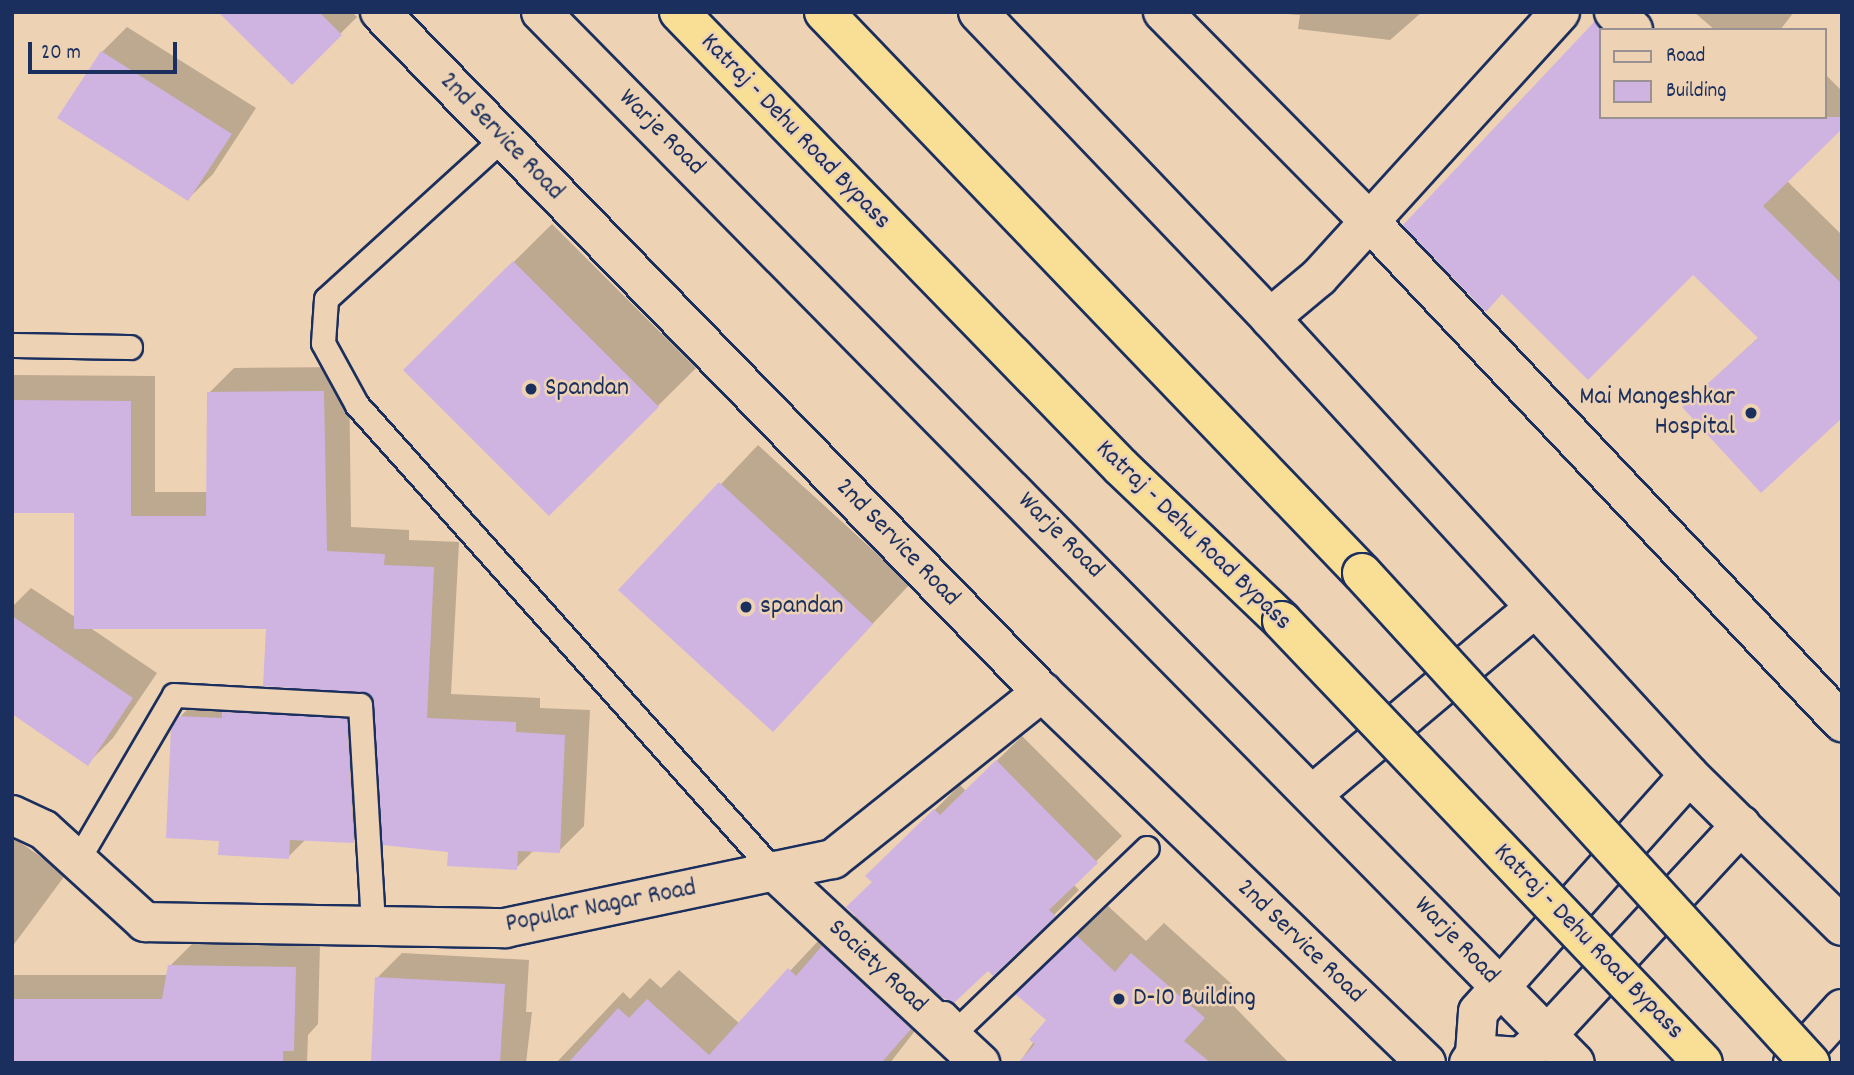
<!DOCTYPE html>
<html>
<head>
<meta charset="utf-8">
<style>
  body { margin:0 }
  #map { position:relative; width:1854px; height:1075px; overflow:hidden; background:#edd2b4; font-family:Dekko,sans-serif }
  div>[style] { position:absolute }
  .shadow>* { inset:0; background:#0003 }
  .building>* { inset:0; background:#cfb4e2 }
  .roads { filter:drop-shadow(2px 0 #1b2f5e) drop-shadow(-2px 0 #1b2f5e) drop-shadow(0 2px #1b2f5e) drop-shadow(0 -2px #1b2f5e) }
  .service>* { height:23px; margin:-11.5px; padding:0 11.5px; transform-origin:11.5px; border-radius:11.5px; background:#edd2b4 }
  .minor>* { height:38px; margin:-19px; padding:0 19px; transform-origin:19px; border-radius:19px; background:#edd2b4 }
  .tertiary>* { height:38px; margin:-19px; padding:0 19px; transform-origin:19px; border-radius:19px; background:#edd2b4 }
  .trunk>* { height:38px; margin:-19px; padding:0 19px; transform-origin:19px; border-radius:19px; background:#f9df96 }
  .bridges { filter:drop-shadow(2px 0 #1b2f5e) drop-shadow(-2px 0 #1b2f5e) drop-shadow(0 2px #1b2f5e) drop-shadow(0 -2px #1b2f5e) }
  .trunk-bridge>* { height:38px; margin:-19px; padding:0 19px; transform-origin:19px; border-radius:19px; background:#f9df96 }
  .dots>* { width:19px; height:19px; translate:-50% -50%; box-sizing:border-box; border:4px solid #edd2b4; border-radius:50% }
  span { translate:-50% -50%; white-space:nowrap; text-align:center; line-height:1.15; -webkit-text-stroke:5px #edd2b4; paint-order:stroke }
  .street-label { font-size:26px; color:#1b2f5e }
  .poi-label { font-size:26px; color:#1b2f5e }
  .left { translate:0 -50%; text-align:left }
  .right { translate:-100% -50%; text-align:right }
  .frame { position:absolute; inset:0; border:14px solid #1b2f5e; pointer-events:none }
  .legend { position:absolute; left:1599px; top:28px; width:228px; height:91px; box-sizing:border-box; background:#edd2b4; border:2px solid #999192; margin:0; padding:9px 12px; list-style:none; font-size:21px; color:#1b2f5e }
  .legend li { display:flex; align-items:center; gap:14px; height:35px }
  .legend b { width:35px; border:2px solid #999192 }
  .scale { position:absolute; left:28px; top:42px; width:149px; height:32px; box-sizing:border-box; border:4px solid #1b2f5e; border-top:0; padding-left:9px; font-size:21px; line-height:24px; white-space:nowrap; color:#1b2f5e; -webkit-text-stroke:5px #edd2b4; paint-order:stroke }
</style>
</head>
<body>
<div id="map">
  <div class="shadow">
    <div style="clip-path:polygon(229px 12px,352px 12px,357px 17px,292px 82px)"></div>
    <div style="clip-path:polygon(1422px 12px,1390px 40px,1298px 29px,1300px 15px,1287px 14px)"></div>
    <div style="clip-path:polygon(1606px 12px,1639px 30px,1600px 30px,1600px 117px,1824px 117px,1824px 73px,1842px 91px,1842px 126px,1787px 181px,1842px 235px,1842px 416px,1709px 383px,1759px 337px,1693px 273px,1588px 377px,1589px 30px)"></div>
    <div style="clip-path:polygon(1694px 12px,1794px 12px,1780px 30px,1715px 30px)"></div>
    <div style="clip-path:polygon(127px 27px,256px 108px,213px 174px,188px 199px,102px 52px)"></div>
    <div style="clip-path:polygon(552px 224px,696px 368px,549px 514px,405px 370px)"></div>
    <div style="clip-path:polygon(349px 367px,351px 527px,409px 530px,409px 540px,459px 542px,451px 694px,540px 698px,540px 708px,590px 710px,584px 826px,559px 851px,534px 850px,516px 868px,450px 850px,372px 696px,379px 816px,353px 841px,306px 839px,288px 857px,221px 839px,180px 717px,205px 691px,293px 690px,268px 627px,89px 627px,157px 673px,113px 738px,88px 763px,12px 712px,12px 607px,31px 588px,75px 617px,75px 511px,12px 511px,12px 375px,155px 376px,155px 492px,208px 492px,209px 393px,234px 368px)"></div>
    <div style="clip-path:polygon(758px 445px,910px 584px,773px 730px,621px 590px)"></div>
    <div style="clip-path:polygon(1022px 736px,1122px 836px,1073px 884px,1079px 890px,1054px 915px,987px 969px,942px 996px,890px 1063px,556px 1063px,623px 992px,630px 999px,650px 978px,661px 988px,679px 970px,740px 1024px,820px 939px,826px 944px,856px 915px,874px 882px,868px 876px,960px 785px,966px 791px)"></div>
    <div style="clip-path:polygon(12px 837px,66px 874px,12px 947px)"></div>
    <div style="clip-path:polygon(1108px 906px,1146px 941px,1164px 923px,1235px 987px,1225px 997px,1289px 1063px,1019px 1063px,1049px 1020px,1048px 963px)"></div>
    <div style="clip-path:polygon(195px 941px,320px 943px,318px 1024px,308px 1035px,307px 1063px,12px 1063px,12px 975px,168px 975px,170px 966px)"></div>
    <div style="clip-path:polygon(402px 953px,529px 960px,526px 1012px,532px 1012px,526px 1063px,373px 1063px,377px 978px)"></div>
  </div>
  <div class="building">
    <div style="clip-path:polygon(218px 12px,319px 12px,342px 35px,292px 85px)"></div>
    <div style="clip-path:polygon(1595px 21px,1600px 29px,1600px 117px,1842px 117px,1842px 129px,1763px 206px,1842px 284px,1842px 418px,1761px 493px,1682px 407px,1758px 338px,1693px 275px,1588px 380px,1502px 294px,1486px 312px,1403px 225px)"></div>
    <div style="clip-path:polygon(101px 51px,232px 134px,188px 201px,57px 118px)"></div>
    <div style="clip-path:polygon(513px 261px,659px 407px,549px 516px,403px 370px)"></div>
    <div style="clip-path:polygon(324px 391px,327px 551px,385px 554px,384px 565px,434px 567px,427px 718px,516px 722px,516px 732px,565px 735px,560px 853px,518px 851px,517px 870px,447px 866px,448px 852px,382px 845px,374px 704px,368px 693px,263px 686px,266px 629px,74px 629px,74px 513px,12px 513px,12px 400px,131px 401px,131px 516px,206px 516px,207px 392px)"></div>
    <div style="clip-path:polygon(719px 482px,873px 624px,773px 732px,618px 590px)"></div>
    <div style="clip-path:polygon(12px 616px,133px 698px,88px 766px,12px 714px)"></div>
    <div style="clip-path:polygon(222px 712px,347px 718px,354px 843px,290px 840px,289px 859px,218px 855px,219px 841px,166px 838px,171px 728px,178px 716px,222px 718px)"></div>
    <div style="clip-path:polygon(996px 760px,1098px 863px,1049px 910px,1056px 916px,993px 976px,988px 971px,954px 1003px,944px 999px,846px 907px,872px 882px,865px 876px,934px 809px,940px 815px)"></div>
    <div style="clip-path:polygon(1076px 935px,1115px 972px,1131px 953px,1205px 1018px,1184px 1041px,1211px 1063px,1018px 1063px,1035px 1044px,1029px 1040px,1046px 1020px,1015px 994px)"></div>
    <div style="clip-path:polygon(822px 946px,911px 1029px,881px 1063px,568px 1063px,618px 1008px,629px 1018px,647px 999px,709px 1055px,788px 968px,796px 976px)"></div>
    <div style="clip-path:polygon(168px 965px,296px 967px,294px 1051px,283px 1051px,283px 1063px,12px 1063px,12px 999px,162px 999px)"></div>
    <div style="clip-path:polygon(375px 977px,505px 984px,500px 1063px,371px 1063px)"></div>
  </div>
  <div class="roads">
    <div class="service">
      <div style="left:503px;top:138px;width:239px;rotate:137.7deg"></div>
      <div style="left:326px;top:299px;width:44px;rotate:93.9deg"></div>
      <div style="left:323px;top:343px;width:71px;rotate:61.3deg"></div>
      <div style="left:357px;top:405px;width:625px;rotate:48.18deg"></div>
      <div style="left:12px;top:345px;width:118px;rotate:1deg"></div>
      <div style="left:77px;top:861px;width:192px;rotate:-59.7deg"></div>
      <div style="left:174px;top:695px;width:186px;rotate:3.1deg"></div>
      <div style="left:360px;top:705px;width:221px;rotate:86.6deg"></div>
      <div style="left:944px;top:1013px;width:21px;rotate:45deg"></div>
      <div style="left:959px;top:1028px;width:260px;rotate:-43.8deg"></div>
    </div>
    <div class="minor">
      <div style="left:1163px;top:12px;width:295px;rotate:45.4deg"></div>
      <div style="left:1370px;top:222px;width:688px;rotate:46.65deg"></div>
      <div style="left:1614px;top:12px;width:26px;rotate:43deg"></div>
      <div style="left:1270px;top:318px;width:64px;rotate:-39.9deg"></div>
      <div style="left:1319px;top:277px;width:358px;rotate:-47.7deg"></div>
      <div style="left:12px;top:815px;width:35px;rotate:25deg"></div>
      <div style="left:44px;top:830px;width:137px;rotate:42.3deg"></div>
      <div style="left:145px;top:922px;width:360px;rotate:1deg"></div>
      <div style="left:505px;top:928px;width:335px;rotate:-11.9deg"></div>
      <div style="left:833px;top:859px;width:268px;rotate:-38.6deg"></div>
      <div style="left:774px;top:871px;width:282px;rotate:43deg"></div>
    </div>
    <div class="tertiary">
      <div style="left:380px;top:12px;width:949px;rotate:45.77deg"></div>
      <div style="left:1042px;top:692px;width:534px;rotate:44.01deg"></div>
      <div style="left:541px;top:12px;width:1474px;rotate:45.47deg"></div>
      <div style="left:978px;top:12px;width:423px;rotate:46.3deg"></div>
      <div style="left:1270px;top:318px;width:620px;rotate:47.48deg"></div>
      <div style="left:1689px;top:775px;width:215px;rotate:44.6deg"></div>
      <div style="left:1313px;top:794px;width:290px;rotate:-40deg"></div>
      <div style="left:1475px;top:1054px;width:46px;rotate:3.7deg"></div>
      <div style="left:1521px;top:1057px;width:37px;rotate:-41deg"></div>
      <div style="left:1549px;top:1033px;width:283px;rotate:-47.3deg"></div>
      <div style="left:1469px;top:1063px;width:11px;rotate:-56deg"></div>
      <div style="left:1475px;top:1054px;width:42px;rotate:-85.9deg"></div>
      <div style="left:1478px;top:1012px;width:317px;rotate:-48.3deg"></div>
      <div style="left:1793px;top:1063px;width:73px;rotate:-47.8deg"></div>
    </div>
    <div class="trunk">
      <div style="left:679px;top:12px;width:634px;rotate:45.83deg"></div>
      <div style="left:1121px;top:467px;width:223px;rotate:43.7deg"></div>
      <div style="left:824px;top:12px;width:777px;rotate:46.2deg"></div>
    </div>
  </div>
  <div class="bridges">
    <div class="trunk-bridge">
      <div style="left:1362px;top:573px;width:664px;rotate:47.56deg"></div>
      <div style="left:1282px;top:621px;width:610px;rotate:46.39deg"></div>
    </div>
  </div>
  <div class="dots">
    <div style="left:531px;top:389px;background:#1b2f5e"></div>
    <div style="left:1751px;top:413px;background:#1b2f5e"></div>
    <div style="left:746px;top:607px;background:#1b2f5e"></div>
    <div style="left:1119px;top:999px;background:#1b2f5e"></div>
  </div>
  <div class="street-label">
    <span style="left:795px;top:132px;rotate:46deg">Katraj - Dehu Road Bypass</span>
    <span style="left:661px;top:133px;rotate:45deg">Warje Road</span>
    <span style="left:501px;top:137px;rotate:46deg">2nd Service Road</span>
    <span style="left:1060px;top:536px;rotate:45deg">Warje Road</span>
    <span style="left:1193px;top:536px;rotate:44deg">Katraj - Dehu Road Bypass</span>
    <span style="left:897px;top:543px;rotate:46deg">2nd Service Road</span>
    <span style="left:601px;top:907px;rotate:-11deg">Popular Nagar Road</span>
    <span style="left:1456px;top:941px;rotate:46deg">Warje Road</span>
    <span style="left:1300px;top:942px;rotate:44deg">2nd Service Road</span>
    <span style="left:1588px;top:942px;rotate:46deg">Katraj - Dehu Road Bypass</span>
    <span style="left:877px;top:967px;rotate:43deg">Society Road</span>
  </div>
  <div class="poi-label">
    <span class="left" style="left:545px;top:389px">Spandan</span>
    <span class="right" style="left:1735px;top:413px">Mai Mangeshkar<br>Hospital</span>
    <span class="left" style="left:760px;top:607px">spandan</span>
    <span class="left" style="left:1133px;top:999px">D-10 Building</span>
  </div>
  <div class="frame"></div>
  <ul class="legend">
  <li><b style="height:9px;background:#edd2b4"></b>Road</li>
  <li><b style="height:19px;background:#cfb4e2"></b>Building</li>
  </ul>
  <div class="scale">20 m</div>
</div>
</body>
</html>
